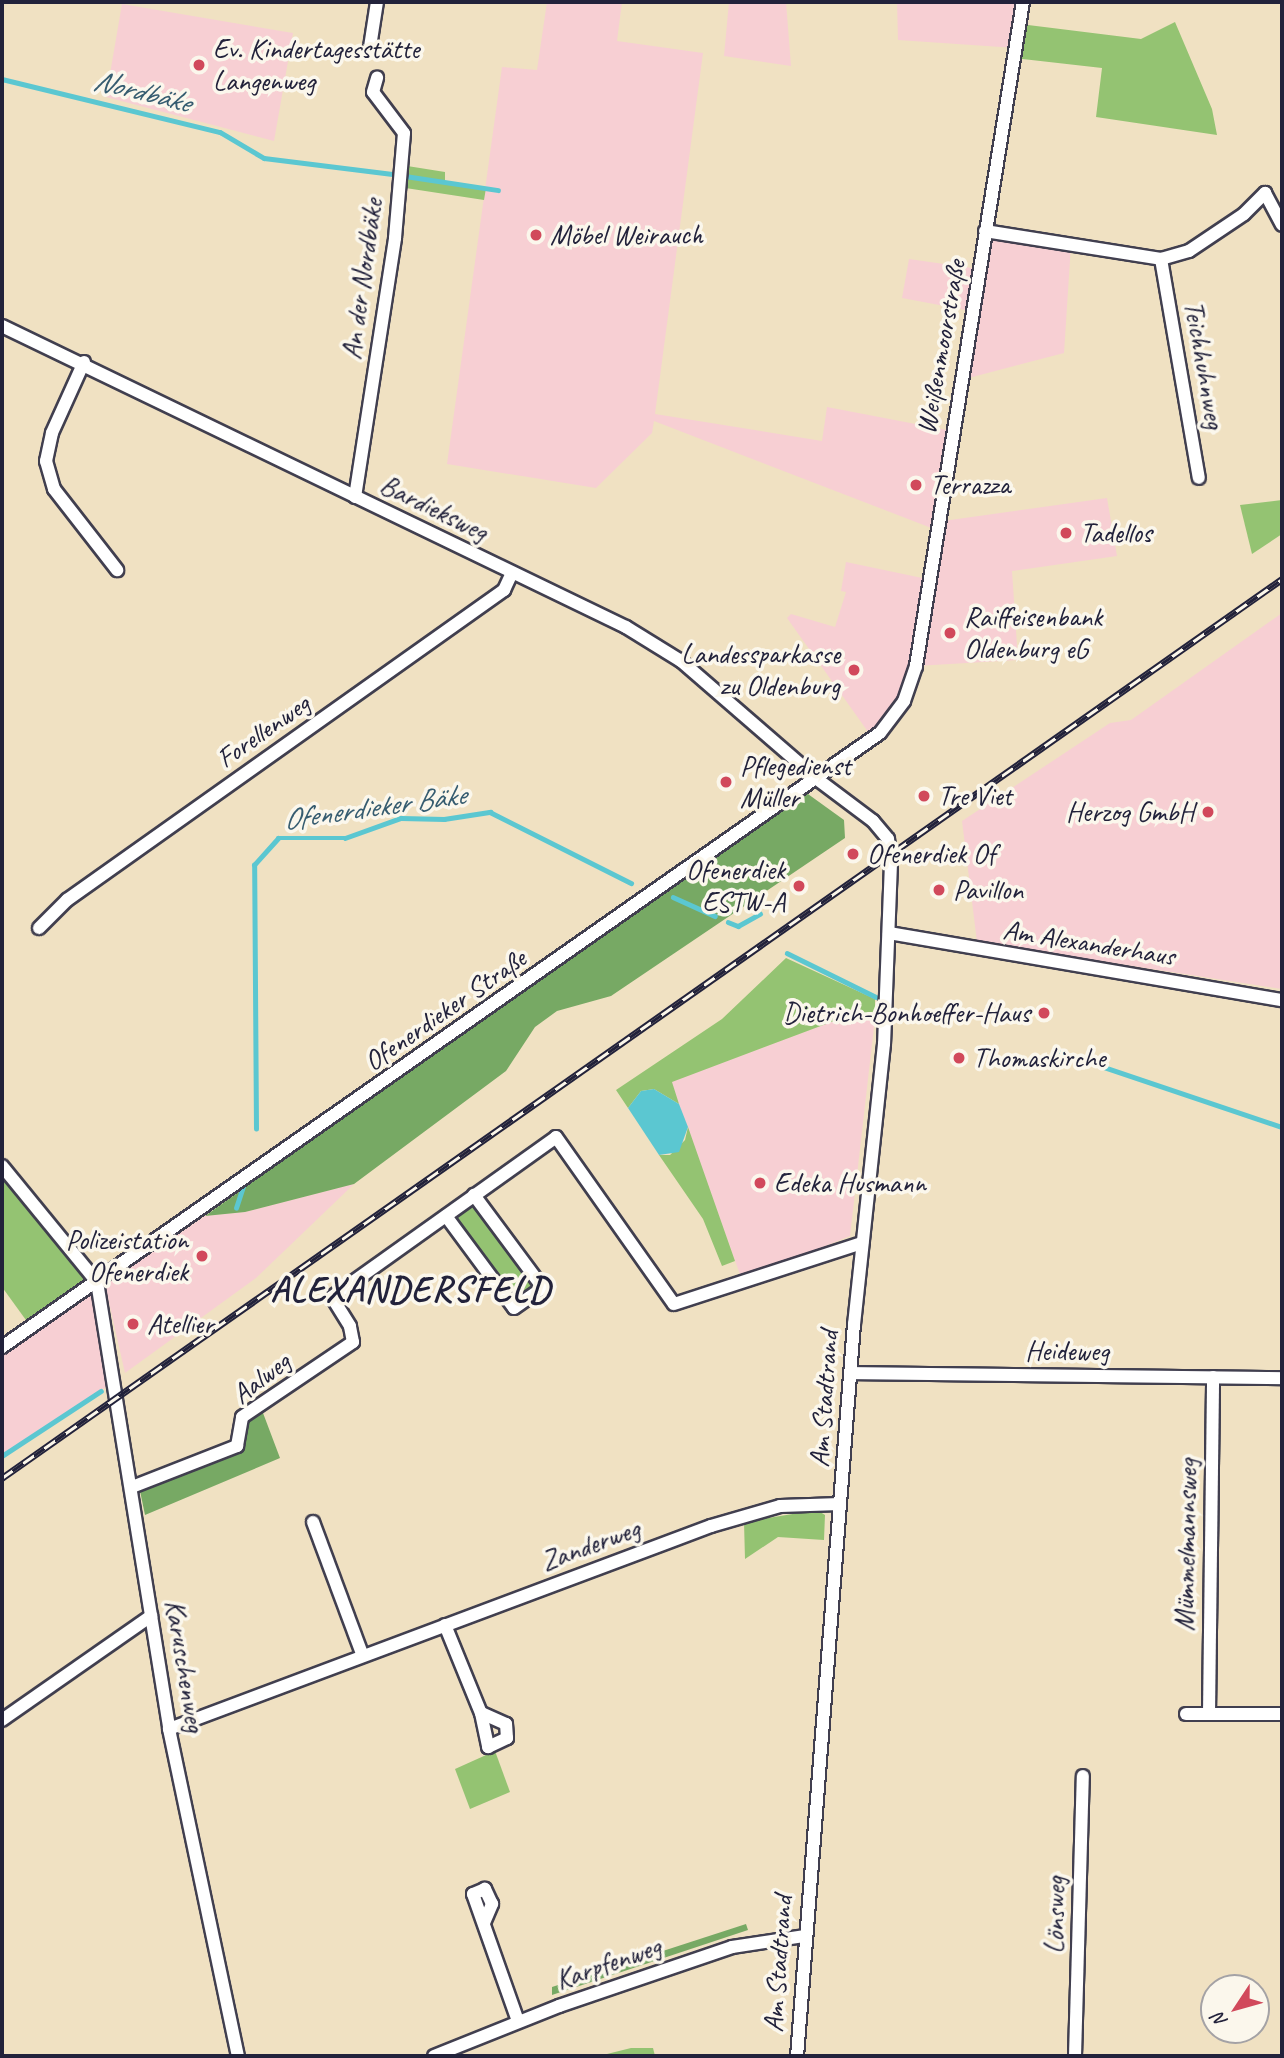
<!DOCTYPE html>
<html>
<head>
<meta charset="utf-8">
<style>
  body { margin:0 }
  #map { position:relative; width:1284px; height:2058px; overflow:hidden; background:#f0e1c2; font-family:Caveat,sans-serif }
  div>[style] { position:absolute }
  .built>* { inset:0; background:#f7cfd3 }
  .green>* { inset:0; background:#94c372 }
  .forest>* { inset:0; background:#77a964 }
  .water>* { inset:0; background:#5bc7d1 }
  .stream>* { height:4.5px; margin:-2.25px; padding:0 2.25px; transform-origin:2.25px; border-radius:2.25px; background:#5bc7d1 }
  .roads { filter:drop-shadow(2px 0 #413f4f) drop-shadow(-2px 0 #413f4f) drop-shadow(0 2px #413f4f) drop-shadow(0 -2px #413f4f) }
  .street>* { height:12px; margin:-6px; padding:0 6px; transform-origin:6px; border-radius:6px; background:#fff }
  .rail>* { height:7px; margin-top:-3.5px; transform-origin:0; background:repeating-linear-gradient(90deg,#fbf7ec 0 13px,#22223b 0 26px); box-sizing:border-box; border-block:2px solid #22223b }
  .dots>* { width:19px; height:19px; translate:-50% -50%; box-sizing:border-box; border:4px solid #fbf7ec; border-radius:50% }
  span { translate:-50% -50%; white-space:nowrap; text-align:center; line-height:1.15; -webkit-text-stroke:7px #fbf7ec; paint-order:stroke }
  .poi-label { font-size:28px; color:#22223b }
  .left { translate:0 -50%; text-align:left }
  .right { translate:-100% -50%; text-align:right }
  .street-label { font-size:28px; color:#22223b }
  .water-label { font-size:30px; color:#365c70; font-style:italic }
  .district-label { font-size:35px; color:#22223b; font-weight:700; letter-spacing:2px }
  .frame { position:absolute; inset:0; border:4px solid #22223b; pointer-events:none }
  .north { position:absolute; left:1200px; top:1974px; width:70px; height:70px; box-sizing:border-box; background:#fbf7ec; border:2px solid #a4a2a5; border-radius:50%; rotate:234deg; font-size:19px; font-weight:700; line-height:28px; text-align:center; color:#22223b }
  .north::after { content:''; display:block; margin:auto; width:24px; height:32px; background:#d1495b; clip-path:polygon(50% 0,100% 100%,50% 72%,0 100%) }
</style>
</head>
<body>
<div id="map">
  <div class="built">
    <div style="clip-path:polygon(547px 2px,622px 2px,617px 41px,703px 53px,655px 414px,822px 441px,827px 407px,952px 431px,936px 522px,1107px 498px,1117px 556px,1012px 571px,1018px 660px,916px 666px,902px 700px,871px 736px,787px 618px,791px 614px,835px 627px,846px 592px,841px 591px,846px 562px,927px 579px,934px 529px,654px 421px,652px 433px,596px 488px,447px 464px,502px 67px,537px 70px)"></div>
    <div style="clip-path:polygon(729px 2px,786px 2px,791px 66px,724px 56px)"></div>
    <div style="clip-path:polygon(897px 2px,1023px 2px,1016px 48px,898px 40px)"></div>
    <div style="clip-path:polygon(122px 4px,293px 33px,274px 141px,106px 97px)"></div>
    <div style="clip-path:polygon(985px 231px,1071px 245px,1064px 353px,961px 380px,971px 311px,902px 298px,909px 259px,979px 269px)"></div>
    <div style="clip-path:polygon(1282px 613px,1282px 989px,977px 942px,962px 821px,1110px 723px,1131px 720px)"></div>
    <div style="clip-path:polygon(850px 1015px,875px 1018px,850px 1236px,742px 1280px,671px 1082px)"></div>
    <div style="clip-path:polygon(354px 1184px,256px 1278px,125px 1373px,105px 1285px,205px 1216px,245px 1212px)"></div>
    <div style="clip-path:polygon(97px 1282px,115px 1381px,2px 1456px,2px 1347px)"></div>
  </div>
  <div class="green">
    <div style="clip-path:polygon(1175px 22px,1212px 109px,1217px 135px,1096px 117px,1102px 68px,1014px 58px,1020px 24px,1141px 39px)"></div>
    <div style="clip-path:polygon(401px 165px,445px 172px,445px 183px,486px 188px,484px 200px,399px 187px)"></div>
    <div style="clip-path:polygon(1282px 500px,1282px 534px,1252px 554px,1240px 505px)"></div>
    <div style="clip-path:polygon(786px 958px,875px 999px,875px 1018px,850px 1015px,672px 1082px,679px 1104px,654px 1089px,641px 1091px,628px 1108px,616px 1090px,722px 1019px)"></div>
    <div style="clip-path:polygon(688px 1127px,735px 1261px,722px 1266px,703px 1219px,659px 1155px,670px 1155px,685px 1140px)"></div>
    <div style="clip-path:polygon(2px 1166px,97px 1282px,31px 1327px,2px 1287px)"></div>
    <div style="clip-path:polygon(474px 1195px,543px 1288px,514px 1308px,446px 1216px)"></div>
    <div style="clip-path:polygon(817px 1510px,825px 1515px,824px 1540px,778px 1537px,745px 1559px,744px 1522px)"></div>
    <div style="clip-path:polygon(495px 1751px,510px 1792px,470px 1809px,455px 1769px)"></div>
    <div style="clip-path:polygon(631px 2048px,653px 2048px,655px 2056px,599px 2056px)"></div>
  </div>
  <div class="forest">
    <div style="clip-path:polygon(801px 789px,844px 820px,845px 838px,611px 996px,557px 1011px,535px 1027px,506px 1071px,354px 1184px,245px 1212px,205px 1216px)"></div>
    <div style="clip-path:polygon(260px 1405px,280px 1458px,145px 1515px,140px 1491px,237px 1446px,242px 1417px)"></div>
    <div style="clip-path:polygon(746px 1924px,748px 1930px,552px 1995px,552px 1987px)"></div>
  </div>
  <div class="water">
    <div style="clip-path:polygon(654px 1089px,679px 1104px,688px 1127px,679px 1152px,659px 1155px,628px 1108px,641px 1091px)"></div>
  </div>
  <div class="stream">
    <div style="left:2px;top:79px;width:224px;rotate:13.7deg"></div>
    <div style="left:220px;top:132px;width:51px;rotate:30.6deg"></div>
    <div style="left:264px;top:158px;width:129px;rotate:7.1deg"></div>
    <div style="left:405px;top:176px;width:94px;rotate:8.6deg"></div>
    <div style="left:673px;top:897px;width:46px;rotate:24.3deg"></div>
    <div style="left:728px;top:922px;width:11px;rotate:22deg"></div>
    <div style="left:738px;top:926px;width:25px;rotate:-29deg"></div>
    <div style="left:787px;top:953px;width:99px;rotate:26.3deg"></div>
    <div style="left:1059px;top:1052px;width:235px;rotate:18.6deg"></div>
    <div style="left:256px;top:1129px;width:264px;rotate:-90.4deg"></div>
    <div style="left:254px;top:865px;width:36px;rotate:-48deg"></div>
    <div style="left:278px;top:838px;width:67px"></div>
    <div style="left:345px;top:838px;width:59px;rotate:-19.7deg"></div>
    <div style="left:401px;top:818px;width:43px;rotate:1.3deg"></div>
    <div style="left:444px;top:819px;width:47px;rotate:-8.7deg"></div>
    <div style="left:490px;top:812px;width:158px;rotate:26.7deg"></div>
    <div style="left:236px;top:1208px;width:22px;rotate:-72deg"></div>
    <div style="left:2px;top:1456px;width:118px;rotate:-33.3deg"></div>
  </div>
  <div class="roads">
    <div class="street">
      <div style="left:370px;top:47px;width:46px;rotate:-81.2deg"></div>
      <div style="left:985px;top:231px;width:178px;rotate:9deg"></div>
      <div style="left:1161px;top:259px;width:29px;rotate:-16deg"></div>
      <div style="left:1189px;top:251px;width:66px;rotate:-33.9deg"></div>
      <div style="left:1244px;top:214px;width:30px;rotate:-45deg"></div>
      <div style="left:1265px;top:193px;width:36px;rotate:62deg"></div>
      <div style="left:1161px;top:259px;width:222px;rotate:80.2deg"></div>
      <div style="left:2px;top:326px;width:693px;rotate:25.75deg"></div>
      <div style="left:626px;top:627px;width:65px;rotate:31.7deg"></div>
      <div style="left:681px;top:661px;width:180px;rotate:40.9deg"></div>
      <div style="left:817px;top:779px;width:70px;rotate:36.9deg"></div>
      <div style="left:873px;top:821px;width:23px;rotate:50deg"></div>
      <div style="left:888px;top:839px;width:24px;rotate:83deg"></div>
      <div style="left:891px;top:863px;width:181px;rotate:92.2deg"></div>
      <div style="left:884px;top:1044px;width:282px;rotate:96.1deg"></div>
      <div style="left:854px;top:1324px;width:734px;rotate:94.45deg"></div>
      <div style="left:84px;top:362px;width:78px;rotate:114.3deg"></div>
      <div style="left:52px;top:433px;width:29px;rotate:102deg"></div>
      <div style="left:46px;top:461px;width:29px;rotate:74deg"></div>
      <div style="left:54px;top:489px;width:103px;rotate:52.1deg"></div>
      <div style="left:355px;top:497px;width:262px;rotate:-81.2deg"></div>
      <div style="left:395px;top:238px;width:105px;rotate:-85.1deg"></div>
      <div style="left:404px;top:133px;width:51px;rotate:-127.1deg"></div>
      <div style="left:373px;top:92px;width:15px;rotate:-74deg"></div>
      <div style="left:39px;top:928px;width:40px;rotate:-45deg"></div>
      <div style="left:67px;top:900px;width:536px;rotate:-35.35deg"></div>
      <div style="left:504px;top:590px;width:19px;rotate:-65deg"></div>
      <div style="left:889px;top:933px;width:399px;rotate:9.7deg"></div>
      <div style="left:2px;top:1166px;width:150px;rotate:50.7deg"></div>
      <div style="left:446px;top:1216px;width:114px;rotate:53.5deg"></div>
      <div style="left:514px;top:1308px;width:35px;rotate:-35deg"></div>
      <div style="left:543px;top:1288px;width:116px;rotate:-126.6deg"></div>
      <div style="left:97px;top:1282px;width:453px;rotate:80.8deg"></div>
      <div style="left:169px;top:1729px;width:334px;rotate:78.1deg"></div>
      <div style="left:2px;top:1347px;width:1071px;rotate:-34.97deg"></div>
      <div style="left:880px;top:733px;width:40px;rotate:-53deg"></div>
      <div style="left:904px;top:701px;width:37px;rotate:-71deg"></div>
      <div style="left:916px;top:666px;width:673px;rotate:-80.85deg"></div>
      <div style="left:851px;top:1373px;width:431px;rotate:0.7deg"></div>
      <div style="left:132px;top:1487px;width:113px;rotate:-21.3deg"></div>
      <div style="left:237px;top:1446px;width:29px;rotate:-80deg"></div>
      <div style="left:242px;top:1417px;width:134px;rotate:-34deg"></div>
      <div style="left:353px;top:1342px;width:16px;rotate:-101deg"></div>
      <div style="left:350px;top:1326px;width:34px;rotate:-122deg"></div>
      <div style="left:332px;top:1297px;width:275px;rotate:-35.5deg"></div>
      <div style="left:556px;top:1137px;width:204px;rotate:54.8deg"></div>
      <div style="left:674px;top:1304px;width:198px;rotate:-18deg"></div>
      <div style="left:313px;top:1522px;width:141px;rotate:69.6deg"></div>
      <div style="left:445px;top:1625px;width:95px;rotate:67.8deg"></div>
      <div style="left:481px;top:1713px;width:35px;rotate:78deg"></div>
      <div style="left:488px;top:1747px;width:21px;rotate:-25deg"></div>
      <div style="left:507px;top:1738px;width:14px;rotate:-94deg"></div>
      <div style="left:506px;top:1724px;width:27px;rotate:-156deg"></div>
      <div style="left:1209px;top:1713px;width:336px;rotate:-89.3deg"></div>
      <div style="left:1186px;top:1714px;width:96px"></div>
      <div style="left:2px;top:1720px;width:182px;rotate:-34.9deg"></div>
      <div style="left:169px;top:1729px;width:579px;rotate:-20.53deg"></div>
      <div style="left:711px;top:1526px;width:72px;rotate:-16.2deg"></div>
      <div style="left:780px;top:1506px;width:60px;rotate:-1.9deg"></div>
      <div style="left:484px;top:1923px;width:21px;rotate:-67deg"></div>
      <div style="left:492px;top:1904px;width:17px;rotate:-115deg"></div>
      <div style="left:485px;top:1889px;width:13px;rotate:157deg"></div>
      <div style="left:473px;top:1894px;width:135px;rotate:70.5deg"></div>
      <div style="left:434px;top:2056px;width:135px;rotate:-21.8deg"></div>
      <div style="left:559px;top:2006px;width:183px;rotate:-18.8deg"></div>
      <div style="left:732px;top:1947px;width:74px;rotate:-8.6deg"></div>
      <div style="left:1075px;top:2056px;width:280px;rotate:-88.4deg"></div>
    </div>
  </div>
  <div class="rail">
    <div style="left:2px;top:1478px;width:1564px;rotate:-35.08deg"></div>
  </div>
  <div class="dots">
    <div style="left:199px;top:65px;background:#d1495b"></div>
    <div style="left:536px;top:235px;background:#d1495b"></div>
    <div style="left:916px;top:485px;background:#d1495b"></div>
    <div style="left:1066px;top:533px;background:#d1495b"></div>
    <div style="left:950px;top:633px;background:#d1495b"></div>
    <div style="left:854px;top:670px;background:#d1495b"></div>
    <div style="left:726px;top:782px;background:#d1495b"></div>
    <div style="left:924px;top:796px;background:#d1495b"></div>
    <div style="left:1208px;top:812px;background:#d1495b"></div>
    <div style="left:853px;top:854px;background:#d1495b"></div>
    <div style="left:799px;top:886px;background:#d1495b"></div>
    <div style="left:939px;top:890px;background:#d1495b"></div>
    <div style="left:1044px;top:1013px;background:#d1495b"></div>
    <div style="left:959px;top:1058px;background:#d1495b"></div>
    <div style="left:760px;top:1183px;background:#d1495b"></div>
    <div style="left:202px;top:1256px;background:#d1495b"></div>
    <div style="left:133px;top:1324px;background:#d1495b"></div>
  </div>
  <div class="poi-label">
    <span class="left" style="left:213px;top:65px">Ev. Kindertagesstätte<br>Langenweg</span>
    <span class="left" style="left:550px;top:235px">Möbel Weirauch</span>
    <span class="left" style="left:930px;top:485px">Terrazza</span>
    <span class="left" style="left:1080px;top:533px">Tadellos</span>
    <span class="left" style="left:964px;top:633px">Raiffeisenbank<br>Oldenburg eG</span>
    <span class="right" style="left:840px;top:670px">Landessparkasse<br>zu Oldenburg</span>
    <span class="left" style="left:740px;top:782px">Pflegedienst<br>Müller</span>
    <span class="left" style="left:938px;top:796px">Tre Viet</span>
    <span class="right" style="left:1194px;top:812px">Herzog GmbH</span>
    <span class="left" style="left:867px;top:854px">Ofenerdiek Of</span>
    <span class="right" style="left:785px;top:886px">Ofenerdiek<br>ESTW-A</span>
    <span class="left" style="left:953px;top:890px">Pavillon</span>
    <span class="right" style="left:1030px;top:1013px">Dietrich-Bonhoeffer-Haus</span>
    <span class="left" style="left:973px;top:1058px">Thomaskirche</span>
    <span class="left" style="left:774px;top:1183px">Edeka Husmann</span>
    <span class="right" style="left:188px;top:1256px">Polizeistation<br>Ofenerdiek</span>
    <span class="left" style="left:147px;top:1324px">Atellier</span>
  </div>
  <div class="street-label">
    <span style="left:362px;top:279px;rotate:-82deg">An der Nordbäke</span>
    <span style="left:941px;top:347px;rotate:-80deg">Weißenmoorstraße</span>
    <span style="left:1204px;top:365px;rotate:80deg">Teichhuhnweg</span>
    <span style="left:434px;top:508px;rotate:26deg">Bardieksweg</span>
    <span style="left:263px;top:731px;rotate:-35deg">Forellenweg</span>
    <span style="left:1089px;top:943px;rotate:9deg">Am Alexanderhaus</span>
    <span style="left:445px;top:1010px;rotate:-35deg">Ofenerdieker Straße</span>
    <span style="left:1067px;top:1351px">Heideweg</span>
    <span style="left:261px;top:1378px;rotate:-38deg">Aalweg</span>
    <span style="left:824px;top:1399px;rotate:-86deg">Am Stadtrand</span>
    <span style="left:590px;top:1545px;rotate:-20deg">Zanderweg</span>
    <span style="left:1186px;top:1545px;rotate:-89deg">Mümmelmannsweg</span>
    <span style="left:185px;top:1666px;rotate:81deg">Karuschenweg</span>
    <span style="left:1055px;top:1915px;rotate:-89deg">Lönsweg</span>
    <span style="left:608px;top:1963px;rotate:-19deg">Karpfenweg</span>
    <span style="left:778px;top:1964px;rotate:-86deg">Am Stadtrand</span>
  </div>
  <div class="water-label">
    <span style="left:142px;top:91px;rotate:14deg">Nordbäke</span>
    <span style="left:374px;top:807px;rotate:-8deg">Ofenerdieker Bäke</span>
  </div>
  <div class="district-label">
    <span style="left:411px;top:1290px">ALEXANDERSFELD</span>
  </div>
  <div class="frame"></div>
  <div class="north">N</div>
</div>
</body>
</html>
